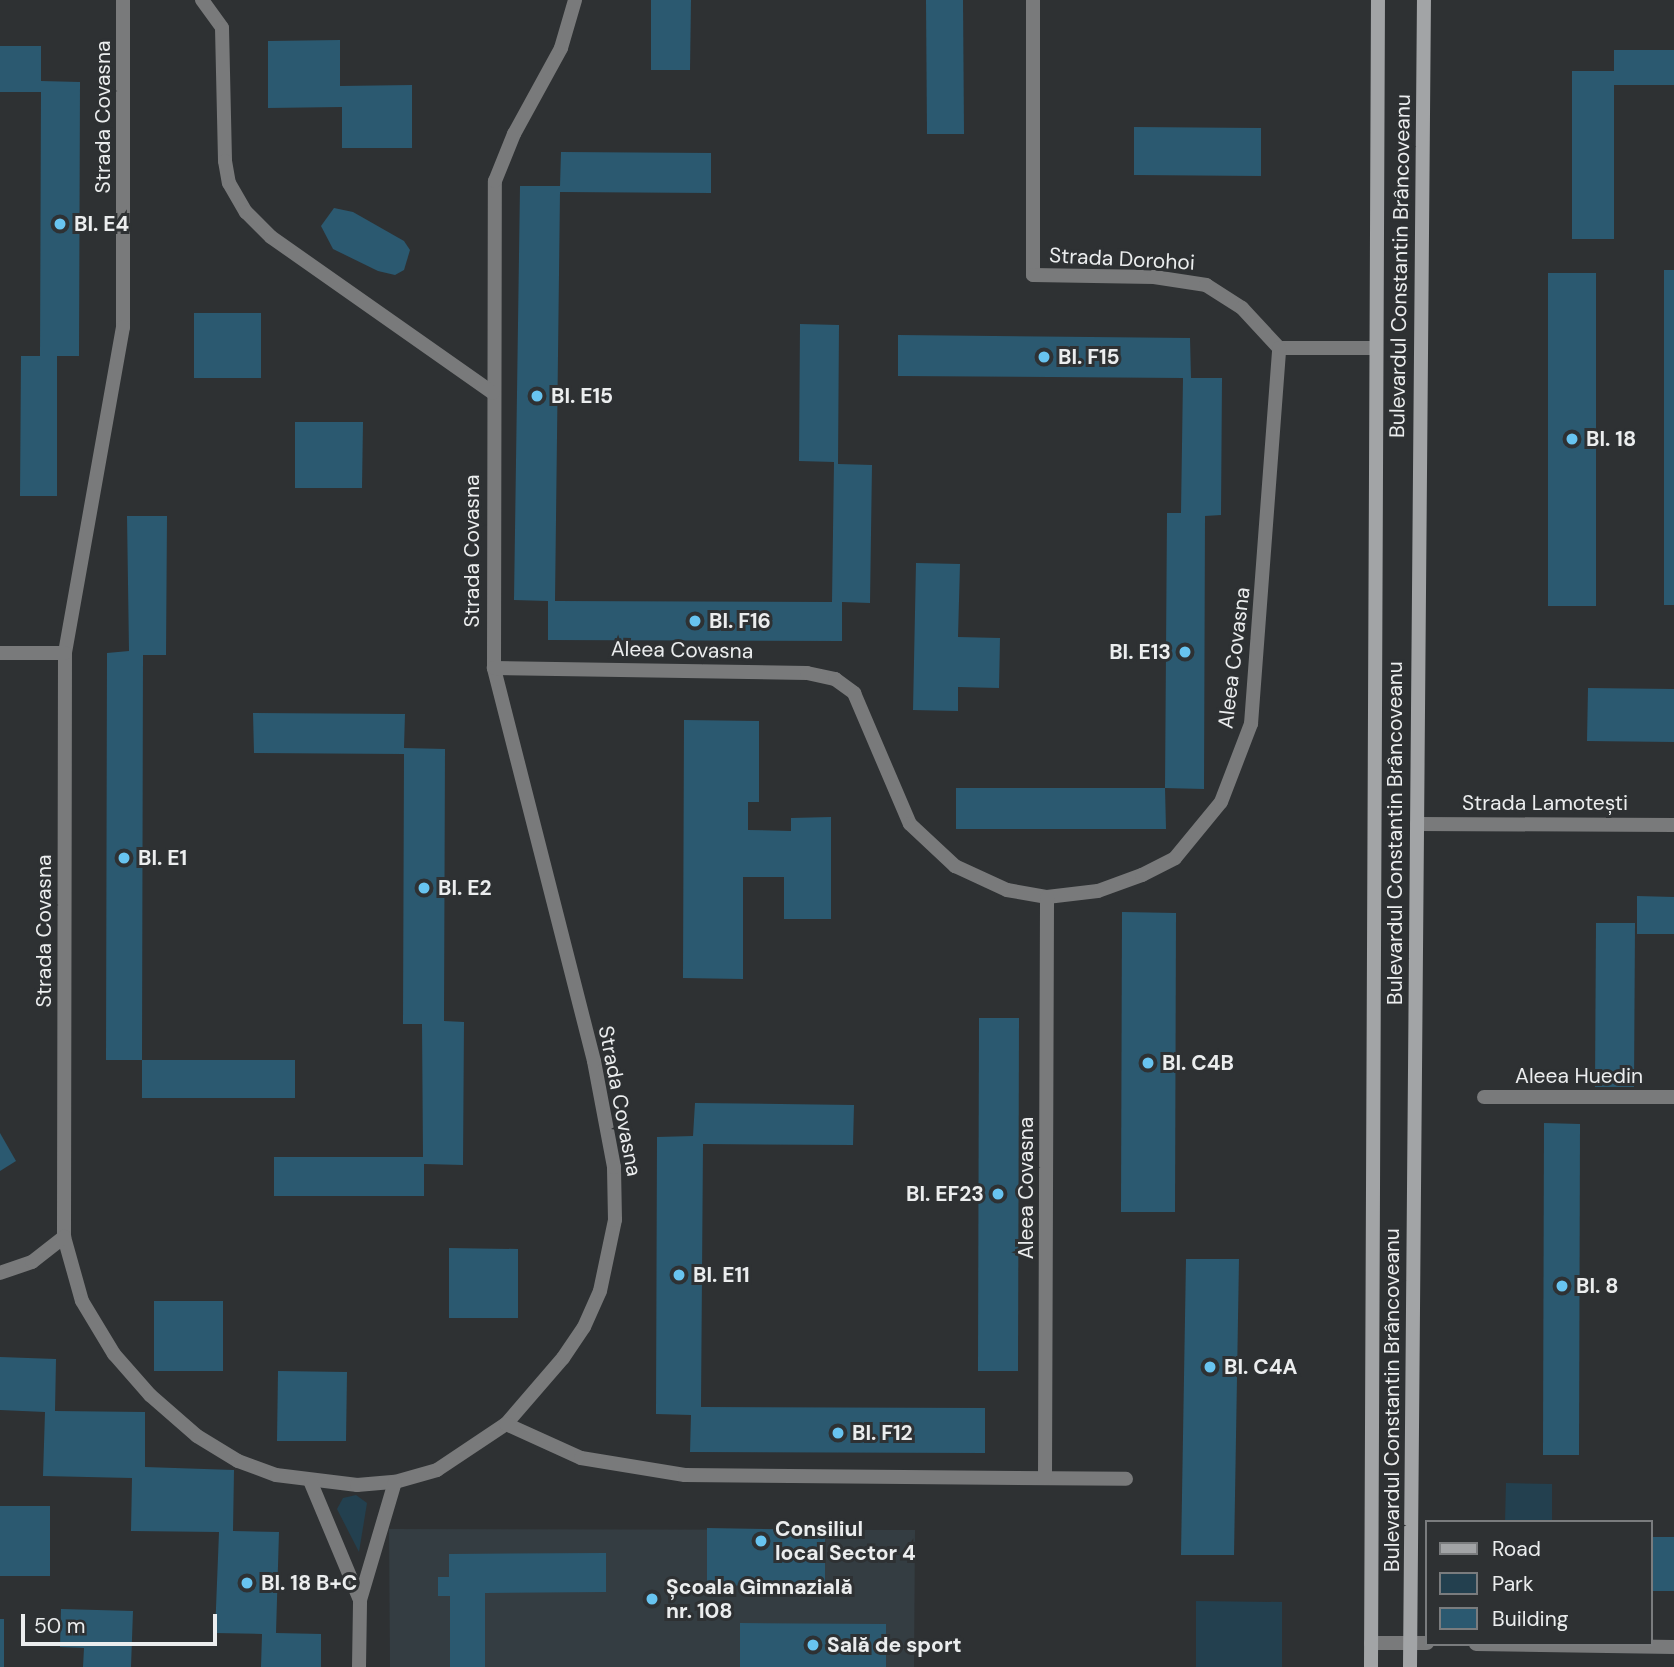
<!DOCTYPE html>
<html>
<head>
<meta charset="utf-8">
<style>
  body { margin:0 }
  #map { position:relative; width:1674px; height:1667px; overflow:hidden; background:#2e3133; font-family:"DM Sans",sans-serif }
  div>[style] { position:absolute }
  .built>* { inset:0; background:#343d42 }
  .green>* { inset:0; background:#23404f }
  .building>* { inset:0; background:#2b5970 }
  .minor>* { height:14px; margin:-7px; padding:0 7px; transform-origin:7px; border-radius:7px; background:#797a7b }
  .secondary>* { height:14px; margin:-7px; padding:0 7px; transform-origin:7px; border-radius:7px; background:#a2a4a6 }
  .dots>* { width:19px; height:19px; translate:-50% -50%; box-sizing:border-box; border:4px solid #2e3133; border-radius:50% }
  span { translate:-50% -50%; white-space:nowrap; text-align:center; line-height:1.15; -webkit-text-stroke:6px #2e3133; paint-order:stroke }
  .street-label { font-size:21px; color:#ebedee }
  .poi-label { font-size:21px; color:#ebedee; font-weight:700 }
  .left { translate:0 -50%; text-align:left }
  .right { translate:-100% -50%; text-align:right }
  .legend { position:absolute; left:1425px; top:1520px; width:228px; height:126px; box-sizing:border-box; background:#2e3133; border:2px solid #7a7c7e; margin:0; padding:9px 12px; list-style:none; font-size:21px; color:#ebedee }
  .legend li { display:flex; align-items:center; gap:14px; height:35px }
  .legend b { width:35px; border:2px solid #7a7c7e }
  .scale { position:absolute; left:21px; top:1614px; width:196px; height:32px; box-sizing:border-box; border:4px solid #ebedee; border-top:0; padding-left:9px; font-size:21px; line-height:24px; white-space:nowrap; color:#ebedee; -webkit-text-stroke:5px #2e3133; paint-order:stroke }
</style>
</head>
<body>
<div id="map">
  <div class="built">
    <div style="clip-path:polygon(389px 1529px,915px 1530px,914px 1667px,390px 1667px)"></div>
  </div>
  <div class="green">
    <div style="clip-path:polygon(1506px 1483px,1552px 1484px,1552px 1522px,1505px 1522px)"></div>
    <div style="clip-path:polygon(356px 1495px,367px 1503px,359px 1552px,337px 1509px,343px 1498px)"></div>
    <div style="clip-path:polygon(1196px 1601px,1282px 1602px,1282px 1667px,1196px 1667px)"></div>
  </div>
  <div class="building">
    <div style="clip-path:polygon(651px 0,691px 0,690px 70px,651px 70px)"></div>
    <div style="clip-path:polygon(926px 0,963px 0,964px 134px,927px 134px)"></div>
    <div style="clip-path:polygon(340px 40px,340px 86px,412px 85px,412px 148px,342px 148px,342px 107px,268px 108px,268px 41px)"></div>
    <div style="clip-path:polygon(0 46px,41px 46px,41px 81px,80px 82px,79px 356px,57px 356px,57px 496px,20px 496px,21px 356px,40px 356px,41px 92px,0 92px)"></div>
    <div style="clip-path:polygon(1614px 50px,1674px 50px,1674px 85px,1614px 85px,1614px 239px,1572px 239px,1572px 71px,1614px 71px)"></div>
    <div style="clip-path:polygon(1134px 127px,1261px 128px,1261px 176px,1134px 175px)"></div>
    <div style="clip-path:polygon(561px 152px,711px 153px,711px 193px,560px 192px,555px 601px,832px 602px,834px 462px,799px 461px,800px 324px,839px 325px,838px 464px,872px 465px,870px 603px,842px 602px,842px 641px,548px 640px,548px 601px,514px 600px,520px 186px,560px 186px)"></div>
    <div style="clip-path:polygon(334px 208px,353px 212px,404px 241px,410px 250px,404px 270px,395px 275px,378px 271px,333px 249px,321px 226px)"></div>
    <div style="clip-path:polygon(1664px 270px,1674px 270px,1674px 605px,1664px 605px)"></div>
    <div style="clip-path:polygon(1548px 273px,1596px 273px,1596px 606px,1548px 606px)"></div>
    <div style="clip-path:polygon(194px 313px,261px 313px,261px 378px,194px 378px)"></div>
    <div style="clip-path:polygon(898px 335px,1190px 338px,1191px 378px,1222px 378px,1221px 515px,1205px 516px,1204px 789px,1165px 788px,1167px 513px,1181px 513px,1183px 378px,898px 376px)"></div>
    <div style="clip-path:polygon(295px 422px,363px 422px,362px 488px,295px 488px)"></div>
    <div style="clip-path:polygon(127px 516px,167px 516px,166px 655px,143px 655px,142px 1060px,106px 1060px,107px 653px,129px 651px)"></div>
    <div style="clip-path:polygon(916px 563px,960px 564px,958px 637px,1000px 638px,999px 688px,958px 687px,958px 711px,913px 710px)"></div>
    <div style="clip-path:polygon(1588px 688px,1674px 689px,1674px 742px,1587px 741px)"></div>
    <div style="clip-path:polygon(253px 713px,405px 714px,404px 748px,445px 749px,444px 1021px,464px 1022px,463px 1165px,424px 1164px,424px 1196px,274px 1196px,274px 1157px,423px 1157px,422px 1024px,403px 1024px,404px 754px,254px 753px)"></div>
    <div style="clip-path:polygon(684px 720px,759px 721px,759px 802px,748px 802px,748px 830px,791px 831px,791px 818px,831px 817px,831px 919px,784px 919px,784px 877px,743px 877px,743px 979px,683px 978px)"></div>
    <div style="clip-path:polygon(956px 788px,1165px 788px,1166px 829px,956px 829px)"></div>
    <div style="clip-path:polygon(1637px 896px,1674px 897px,1674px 934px,1637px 934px)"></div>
    <div style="clip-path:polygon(1122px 912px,1176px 913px,1175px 1212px,1121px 1212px)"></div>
    <div style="clip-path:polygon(1596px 923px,1635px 923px,1634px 1087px,1595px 1087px)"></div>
    <div style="clip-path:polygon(979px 1018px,1019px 1018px,1018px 1371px,978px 1371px)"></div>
    <div style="clip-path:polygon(142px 1060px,295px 1060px,295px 1098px,142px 1098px)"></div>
    <div style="clip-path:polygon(695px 1103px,854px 1105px,853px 1145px,703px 1144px,701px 1407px,985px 1408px,985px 1453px,690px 1452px,691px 1415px,656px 1414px,657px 1137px,693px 1136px)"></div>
    <div style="clip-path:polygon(1544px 1123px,1580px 1124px,1579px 1455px,1543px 1455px)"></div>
    <div style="clip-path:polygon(0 1133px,16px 1161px,0 1171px)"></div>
    <div style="clip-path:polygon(449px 1248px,518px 1249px,518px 1318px,449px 1318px)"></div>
    <div style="clip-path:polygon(1186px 1259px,1239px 1259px,1234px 1555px,1181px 1555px)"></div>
    <div style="clip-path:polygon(154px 1301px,223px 1301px,223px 1371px,154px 1371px)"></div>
    <div style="clip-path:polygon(0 1357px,56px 1359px,55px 1411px,145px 1412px,145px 1467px,234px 1470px,233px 1531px,279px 1532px,276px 1633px,321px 1634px,321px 1667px,261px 1667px,262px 1634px,215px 1633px,219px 1532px,131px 1531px,132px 1478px,43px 1476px,45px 1412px,0 1410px)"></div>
    <div style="clip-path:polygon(278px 1371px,347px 1372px,346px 1441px,277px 1441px)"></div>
    <div style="clip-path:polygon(0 1506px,50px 1506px,50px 1576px,0 1576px)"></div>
    <div style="clip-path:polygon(707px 1528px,825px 1530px,825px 1587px,707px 1585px)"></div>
    <div style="clip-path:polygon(1651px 1537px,1674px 1537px,1674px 1591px,1651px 1591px)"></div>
    <div style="clip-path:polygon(606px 1553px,606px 1592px,485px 1593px,485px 1667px,450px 1667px,450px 1596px,438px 1596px,438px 1577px,449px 1577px,449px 1554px)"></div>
    <div style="clip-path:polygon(61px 1609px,133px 1611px,131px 1667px,83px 1667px,84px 1648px,60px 1647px)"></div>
    <div style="clip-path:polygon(0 1619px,4px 1619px,4px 1667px,0 1667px)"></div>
    <div style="clip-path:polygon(740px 1623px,886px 1624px,886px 1667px,740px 1667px)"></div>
  </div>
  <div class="minor">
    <div style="left:123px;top:0;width:327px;rotate:90deg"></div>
    <div style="left:123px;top:327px;width:331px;rotate:100.1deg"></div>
    <div style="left:65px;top:653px;width:584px;rotate:90.1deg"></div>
    <div style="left:64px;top:1237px;width:66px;rotate:74.3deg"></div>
    <div style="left:82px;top:1301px;width:62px;rotate:58.9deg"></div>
    <div style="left:114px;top:1354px;width:55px;rotate:48.7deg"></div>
    <div style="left:150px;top:1395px;width:62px;rotate:41.1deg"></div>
    <div style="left:197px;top:1436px;width:48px;rotate:31.4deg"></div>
    <div style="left:238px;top:1461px;width:40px;rotate:20.2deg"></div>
    <div style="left:276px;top:1475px;width:82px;rotate:7deg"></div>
    <div style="left:357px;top:1485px;width:38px;rotate:-5deg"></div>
    <div style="left:395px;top:1482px;width:44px;rotate:-15.9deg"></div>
    <div style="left:437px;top:1470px;width:83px;rotate:-33.7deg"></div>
    <div style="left:506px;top:1424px;width:87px;rotate:-49.2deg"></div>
    <div style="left:563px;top:1358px;width:37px;rotate:-56deg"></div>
    <div style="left:584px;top:1327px;width:39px;rotate:-66deg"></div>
    <div style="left:600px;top:1291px;width:73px;rotate:-78.1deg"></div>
    <div style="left:615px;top:1220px;width:53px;rotate:-91.1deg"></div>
    <div style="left:614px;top:1167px;width:108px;rotate:-100.7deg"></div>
    <div style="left:594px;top:1061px;width:406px;rotate:-104.3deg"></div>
    <div style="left:494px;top:668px;width:487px;rotate:-89.9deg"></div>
    <div style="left:495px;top:181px;width:51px;rotate:-68deg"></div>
    <div style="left:514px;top:134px;width:98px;rotate:-61.3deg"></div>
    <div style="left:561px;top:48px;width:50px;rotate:-73.7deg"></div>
    <div style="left:202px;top:0;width:34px;rotate:54deg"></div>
    <div style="left:222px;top:28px;width:133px;rotate:88.7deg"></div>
    <div style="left:225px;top:161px;width:22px;rotate:80deg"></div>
    <div style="left:229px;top:183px;width:34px;rotate:60deg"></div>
    <div style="left:246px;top:212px;width:35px;rotate:45deg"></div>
    <div style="left:271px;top:237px;width:271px;rotate:35.1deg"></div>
    <div style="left:1033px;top:0;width:275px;rotate:90deg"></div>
    <div style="left:1033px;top:275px;width:121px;rotate:0.9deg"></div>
    <div style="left:1154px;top:277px;width:53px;rotate:8.7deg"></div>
    <div style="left:1206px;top:285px;width:43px;rotate:32.6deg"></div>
    <div style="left:1242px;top:308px;width:54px;rotate:47.2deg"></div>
    <div style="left:1279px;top:348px;width:96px"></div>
    <div style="left:0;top:653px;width:65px"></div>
    <div style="left:494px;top:668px;width:313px;rotate:0.9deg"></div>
    <div style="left:807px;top:673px;width:29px;rotate:12deg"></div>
    <div style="left:835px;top:679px;width:24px;rotate:36deg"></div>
    <div style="left:854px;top:693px;width:142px;rotate:66.9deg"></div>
    <div style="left:910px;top:824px;width:62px;rotate:43deg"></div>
    <div style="left:955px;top:866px;width:57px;rotate:24.8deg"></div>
    <div style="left:1007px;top:890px;width:41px;rotate:9.9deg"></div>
    <div style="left:1047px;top:897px;width:51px;rotate:-6.7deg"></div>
    <div style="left:1098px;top:891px;width:47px;rotate:-20deg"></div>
    <div style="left:1142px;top:875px;width:37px;rotate:-27deg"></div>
    <div style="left:1175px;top:858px;width:72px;rotate:-50.6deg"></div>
    <div style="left:1221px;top:802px;width:84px;rotate:-69deg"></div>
    <div style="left:1251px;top:724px;width:377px;rotate:-85.7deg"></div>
    <div style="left:1417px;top:824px;width:257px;rotate:0.2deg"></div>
    <div style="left:1484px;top:1097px;width:190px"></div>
    <div style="left:0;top:1273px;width:34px;rotate:-19deg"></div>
    <div style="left:32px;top:1262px;width:41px;rotate:-38deg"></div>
    <div style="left:506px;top:1424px;width:82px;rotate:24.4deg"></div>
    <div style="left:581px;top:1458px;width:105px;rotate:9.3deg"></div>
    <div style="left:685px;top:1475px;width:441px;rotate:0.5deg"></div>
    <div style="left:1045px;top:1478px;width:581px;rotate:-89.8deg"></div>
    <div style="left:311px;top:1483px;width:127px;rotate:67.3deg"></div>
    <div style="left:1371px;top:1643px;width:56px"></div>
    <div style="left:1476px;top:1644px;width:198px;rotate:0.9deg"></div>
    <div style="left:359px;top:1667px;width:67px;rotate:-89.1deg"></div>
    <div style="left:360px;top:1600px;width:123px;rotate:-73.5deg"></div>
  </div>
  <div class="secondary">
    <div style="left:1371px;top:1667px;width:1667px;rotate:-89.76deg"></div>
    <div style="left:1410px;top:1667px;width:1667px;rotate:-89.52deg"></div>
  </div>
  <div class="dots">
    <div style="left:60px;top:224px;background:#68c4f0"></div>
    <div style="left:1044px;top:357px;background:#68c4f0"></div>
    <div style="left:537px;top:396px;background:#68c4f0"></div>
    <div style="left:1572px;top:439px;background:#68c4f0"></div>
    <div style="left:695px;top:621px;background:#68c4f0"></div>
    <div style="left:1185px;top:652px;background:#68c4f0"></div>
    <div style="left:124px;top:858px;background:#68c4f0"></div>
    <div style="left:424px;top:888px;background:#68c4f0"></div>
    <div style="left:1148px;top:1063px;background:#68c4f0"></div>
    <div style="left:998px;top:1194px;background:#68c4f0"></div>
    <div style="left:679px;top:1275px;background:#68c4f0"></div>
    <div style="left:1562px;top:1286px;background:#68c4f0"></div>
    <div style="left:1210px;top:1367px;background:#68c4f0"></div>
    <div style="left:838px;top:1433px;background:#68c4f0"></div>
    <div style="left:761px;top:1541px;background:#68c4f0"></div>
    <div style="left:247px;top:1583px;background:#68c4f0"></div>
    <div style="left:652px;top:1599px;background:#68c4f0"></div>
    <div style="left:813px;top:1645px;background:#68c4f0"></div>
  </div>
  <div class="street-label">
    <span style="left:103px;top:117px;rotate:-90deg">Strada Covasna</span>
    <span style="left:1122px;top:259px;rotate:3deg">Strada Dorohoi</span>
    <span style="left:1400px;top:266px;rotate:-89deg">Bulevardul Constantin Brâncoveanu</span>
    <span style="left:472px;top:551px;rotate:-90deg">Strada Covasna</span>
    <span style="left:682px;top:650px;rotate:1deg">Aleea Covasna</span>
    <span style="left:1234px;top:658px;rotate:-83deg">Aleea Covasna</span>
    <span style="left:1545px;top:803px">Strada Lamotești</span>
    <span style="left:1395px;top:833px;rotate:-90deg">Bulevardul Constantin Brâncoveanu</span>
    <span style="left:44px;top:931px;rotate:-90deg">Strada Covasna</span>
    <span style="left:1579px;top:1076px">Aleea Huedin</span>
    <span style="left:620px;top:1101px;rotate:79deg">Strada Covasna</span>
    <span style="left:1026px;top:1188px;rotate:-90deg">Aleea Covasna</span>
    <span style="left:1392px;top:1400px;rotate:-90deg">Bulevardul Constantin Brâncoveanu</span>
  </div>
  <div class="poi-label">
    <span class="left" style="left:74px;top:224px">Bl. E4</span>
    <span class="left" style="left:1058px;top:357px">Bl. F15</span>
    <span class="left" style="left:551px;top:396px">Bl. E15</span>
    <span class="left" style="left:1586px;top:439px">Bl. 18</span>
    <span class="left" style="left:709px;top:621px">Bl. F16</span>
    <span class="right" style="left:1171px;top:652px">Bl. E13</span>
    <span class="left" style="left:138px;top:858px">Bl. E1</span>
    <span class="left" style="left:438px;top:888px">Bl. E2</span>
    <span class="left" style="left:1162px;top:1063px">Bl. C4B</span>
    <span class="right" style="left:984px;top:1194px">Bl. EF23</span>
    <span class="left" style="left:693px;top:1275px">Bl. E11</span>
    <span class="left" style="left:1576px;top:1286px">Bl. 8</span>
    <span class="left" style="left:1224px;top:1367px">Bl. C4A</span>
    <span class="left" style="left:852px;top:1433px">Bl. F12</span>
    <span class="left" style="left:775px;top:1541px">Consiliul<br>local Sector 4</span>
    <span class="left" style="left:261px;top:1583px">Bl. 18 B+C</span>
    <span class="left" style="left:666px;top:1599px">Școala Gimnazială<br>nr. 108</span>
    <span class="left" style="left:827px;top:1645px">Sală de sport</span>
  </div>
  <ul class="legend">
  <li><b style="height:9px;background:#a2a4a6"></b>Road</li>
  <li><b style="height:19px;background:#23404f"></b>Park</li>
  <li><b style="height:19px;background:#2b5970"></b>Building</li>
  </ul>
  <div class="scale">50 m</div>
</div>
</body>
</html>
